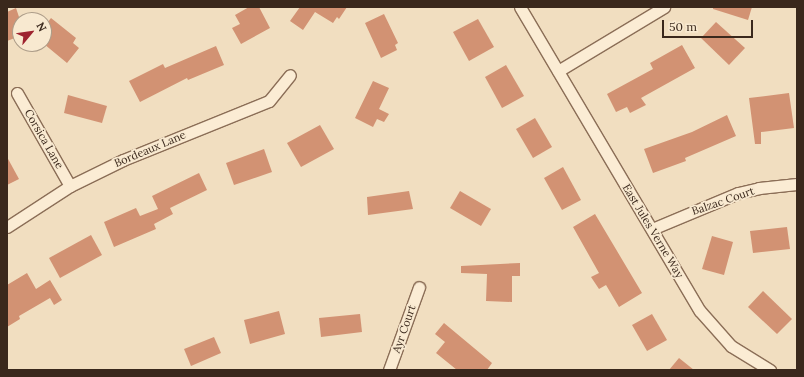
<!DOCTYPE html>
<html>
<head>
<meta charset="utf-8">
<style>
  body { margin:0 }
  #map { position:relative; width:804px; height:377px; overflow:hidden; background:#f1dec0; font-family:Lora,serif }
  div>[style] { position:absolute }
  .building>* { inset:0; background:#d29273 }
  .roads { filter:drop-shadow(1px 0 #8b6e57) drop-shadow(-1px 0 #8b6e57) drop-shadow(0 1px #8b6e57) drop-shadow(0 -1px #8b6e57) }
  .minor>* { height:11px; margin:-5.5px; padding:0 5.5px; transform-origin:5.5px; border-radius:5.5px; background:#fbecd4 }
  span { translate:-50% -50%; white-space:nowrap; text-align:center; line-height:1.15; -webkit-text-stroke:3.5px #f8e9d0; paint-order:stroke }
  .street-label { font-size:11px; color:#3a281c }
  .frame { position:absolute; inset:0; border:8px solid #3a281c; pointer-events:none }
  .north { position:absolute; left:12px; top:12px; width:40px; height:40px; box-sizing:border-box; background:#f8e9d0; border:1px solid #ac9c88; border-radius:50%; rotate:61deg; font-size:11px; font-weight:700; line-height:16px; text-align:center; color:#3a281c }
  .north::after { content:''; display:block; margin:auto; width:14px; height:18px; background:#9e232f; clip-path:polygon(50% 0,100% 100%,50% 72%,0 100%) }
  .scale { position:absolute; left:662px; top:20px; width:91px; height:18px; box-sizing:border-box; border:2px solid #3a281c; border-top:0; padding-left:5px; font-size:12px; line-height:14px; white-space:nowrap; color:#3a281c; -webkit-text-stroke:3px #f8e9d0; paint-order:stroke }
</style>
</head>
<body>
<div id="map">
  <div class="building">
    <div style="clip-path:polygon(249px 7px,259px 7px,270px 28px,241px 44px,232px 28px,240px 24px,235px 15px)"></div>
    <div style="clip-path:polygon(300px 7px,347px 7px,339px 19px,337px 17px,333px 23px,315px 12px,303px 30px,290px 21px)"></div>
    <div style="clip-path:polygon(713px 7px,752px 7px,748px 20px,713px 9px)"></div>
    <div style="clip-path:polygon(16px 8px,20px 20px,20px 36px,7px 41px,7px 12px)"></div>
    <div style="clip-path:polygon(384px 14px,398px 43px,395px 45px,397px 50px,381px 58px,365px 23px)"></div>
    <div style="clip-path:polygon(51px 18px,76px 38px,73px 43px,79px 48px,67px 63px,44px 44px,44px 27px)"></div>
    <div style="clip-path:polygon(478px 19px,494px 47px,469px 61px,453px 32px)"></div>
    <div style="clip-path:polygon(716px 22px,745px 48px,729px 65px,701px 38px)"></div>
    <div style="clip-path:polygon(682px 45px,695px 68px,641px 98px,646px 105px,630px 113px,627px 107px,616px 112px,607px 94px,653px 69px,650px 63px)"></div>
    <div style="clip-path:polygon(216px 46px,224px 65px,188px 80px,187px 78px,140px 102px,129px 81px,163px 64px,165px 68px)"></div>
    <div style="clip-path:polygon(506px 65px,524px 96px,502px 108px,485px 77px)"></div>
    <div style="clip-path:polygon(373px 81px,389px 88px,379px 109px,389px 114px,384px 122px,377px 119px,373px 127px,355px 118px)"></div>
    <div style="clip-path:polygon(789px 93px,794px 128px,761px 132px,761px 144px,755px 144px,749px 98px)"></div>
    <div style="clip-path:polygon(68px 95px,107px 106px,102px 123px,64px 113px)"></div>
    <div style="clip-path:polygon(727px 115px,736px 136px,685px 158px,686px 161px,653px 173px,644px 149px,692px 132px)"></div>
    <div style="clip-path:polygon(535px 118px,552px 147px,533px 158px,516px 129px)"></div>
    <div style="clip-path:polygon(320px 125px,334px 149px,301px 167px,287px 143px)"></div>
    <div style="clip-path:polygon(264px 149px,272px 172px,234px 185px,226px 163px)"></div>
    <div style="clip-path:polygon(7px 157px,19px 179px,7px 185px)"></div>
    <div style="clip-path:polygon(563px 167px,581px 200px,562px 210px,544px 178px)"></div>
    <div style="clip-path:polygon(199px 173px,207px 190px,170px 208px,173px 214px,154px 224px,156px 229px,114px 247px,104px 222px,136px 208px,140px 216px,158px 209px,152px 196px)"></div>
    <div style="clip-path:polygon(409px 191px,413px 209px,368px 215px,367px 197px)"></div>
    <div style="clip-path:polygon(460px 191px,491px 209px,481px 226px,450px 208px)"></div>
    <div style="clip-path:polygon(595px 214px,642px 293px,619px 307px,606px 285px,599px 289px,591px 277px,599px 273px,573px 227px)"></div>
    <div style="clip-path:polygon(787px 227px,790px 249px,753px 253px,750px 231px)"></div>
    <div style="clip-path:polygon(91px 235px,102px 255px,60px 278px,49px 258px)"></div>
    <div style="clip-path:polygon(712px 236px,733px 242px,724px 275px,702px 269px)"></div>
    <div style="clip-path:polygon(520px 263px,520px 276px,512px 276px,512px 302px,486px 301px,487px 274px,461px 273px,461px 266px)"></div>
    <div style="clip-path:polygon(27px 273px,36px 289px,50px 280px,62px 300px,54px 305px,50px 298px,19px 316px,20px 319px,7px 327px,7px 285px)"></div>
    <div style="clip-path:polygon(763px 291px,792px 319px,777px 334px,748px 307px)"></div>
    <div style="clip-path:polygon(279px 311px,285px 334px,250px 344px,244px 320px)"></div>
    <div style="clip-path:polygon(360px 314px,362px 332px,321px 337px,319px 318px)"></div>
    <div style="clip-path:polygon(652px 314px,667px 340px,647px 351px,632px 325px)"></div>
    <div style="clip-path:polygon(444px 323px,492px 363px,487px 370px,457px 370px,436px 353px,445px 342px,435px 334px)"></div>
    <div style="clip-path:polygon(214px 337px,221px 353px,191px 366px,184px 349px)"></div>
    <div style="clip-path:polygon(679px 358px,694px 370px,669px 370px)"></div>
  </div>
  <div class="roads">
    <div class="minor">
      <div style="left:520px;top:7px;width:353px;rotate:59.4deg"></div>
      <div style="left:700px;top:311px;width:47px;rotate:48.5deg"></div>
      <div style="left:731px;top:346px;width:46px;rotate:31.6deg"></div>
      <div style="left:558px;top:71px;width:124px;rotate:-31.1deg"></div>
      <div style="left:17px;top:93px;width:107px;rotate:60.3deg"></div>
      <div style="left:7px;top:227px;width:75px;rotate:-33.1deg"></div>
      <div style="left:70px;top:186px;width:59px;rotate:-26.1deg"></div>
      <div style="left:123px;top:160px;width:157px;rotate:-22deg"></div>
      <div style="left:269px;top:101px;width:33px;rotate:-51deg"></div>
      <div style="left:652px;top:229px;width:93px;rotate:-22.7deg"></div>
      <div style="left:738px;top:193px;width:22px;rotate:-13deg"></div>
      <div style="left:759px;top:188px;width:38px;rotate:-6deg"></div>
      <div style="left:389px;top:370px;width:88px;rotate:-70.1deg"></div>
    </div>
  </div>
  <div class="street-label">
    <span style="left:44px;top:139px;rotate:60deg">Corsica Lane</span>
    <span style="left:150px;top:149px;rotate:-23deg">Bordeaux Lane</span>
    <span style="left:723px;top:201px;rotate:-19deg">Balzac Court</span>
    <span style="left:653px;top:231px;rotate:59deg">East Jules Verne Way</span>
    <span style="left:404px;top:329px;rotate:-71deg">Ayr Court</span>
  </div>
  <div class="frame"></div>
  <div class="north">N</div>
  <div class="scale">50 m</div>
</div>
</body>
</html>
